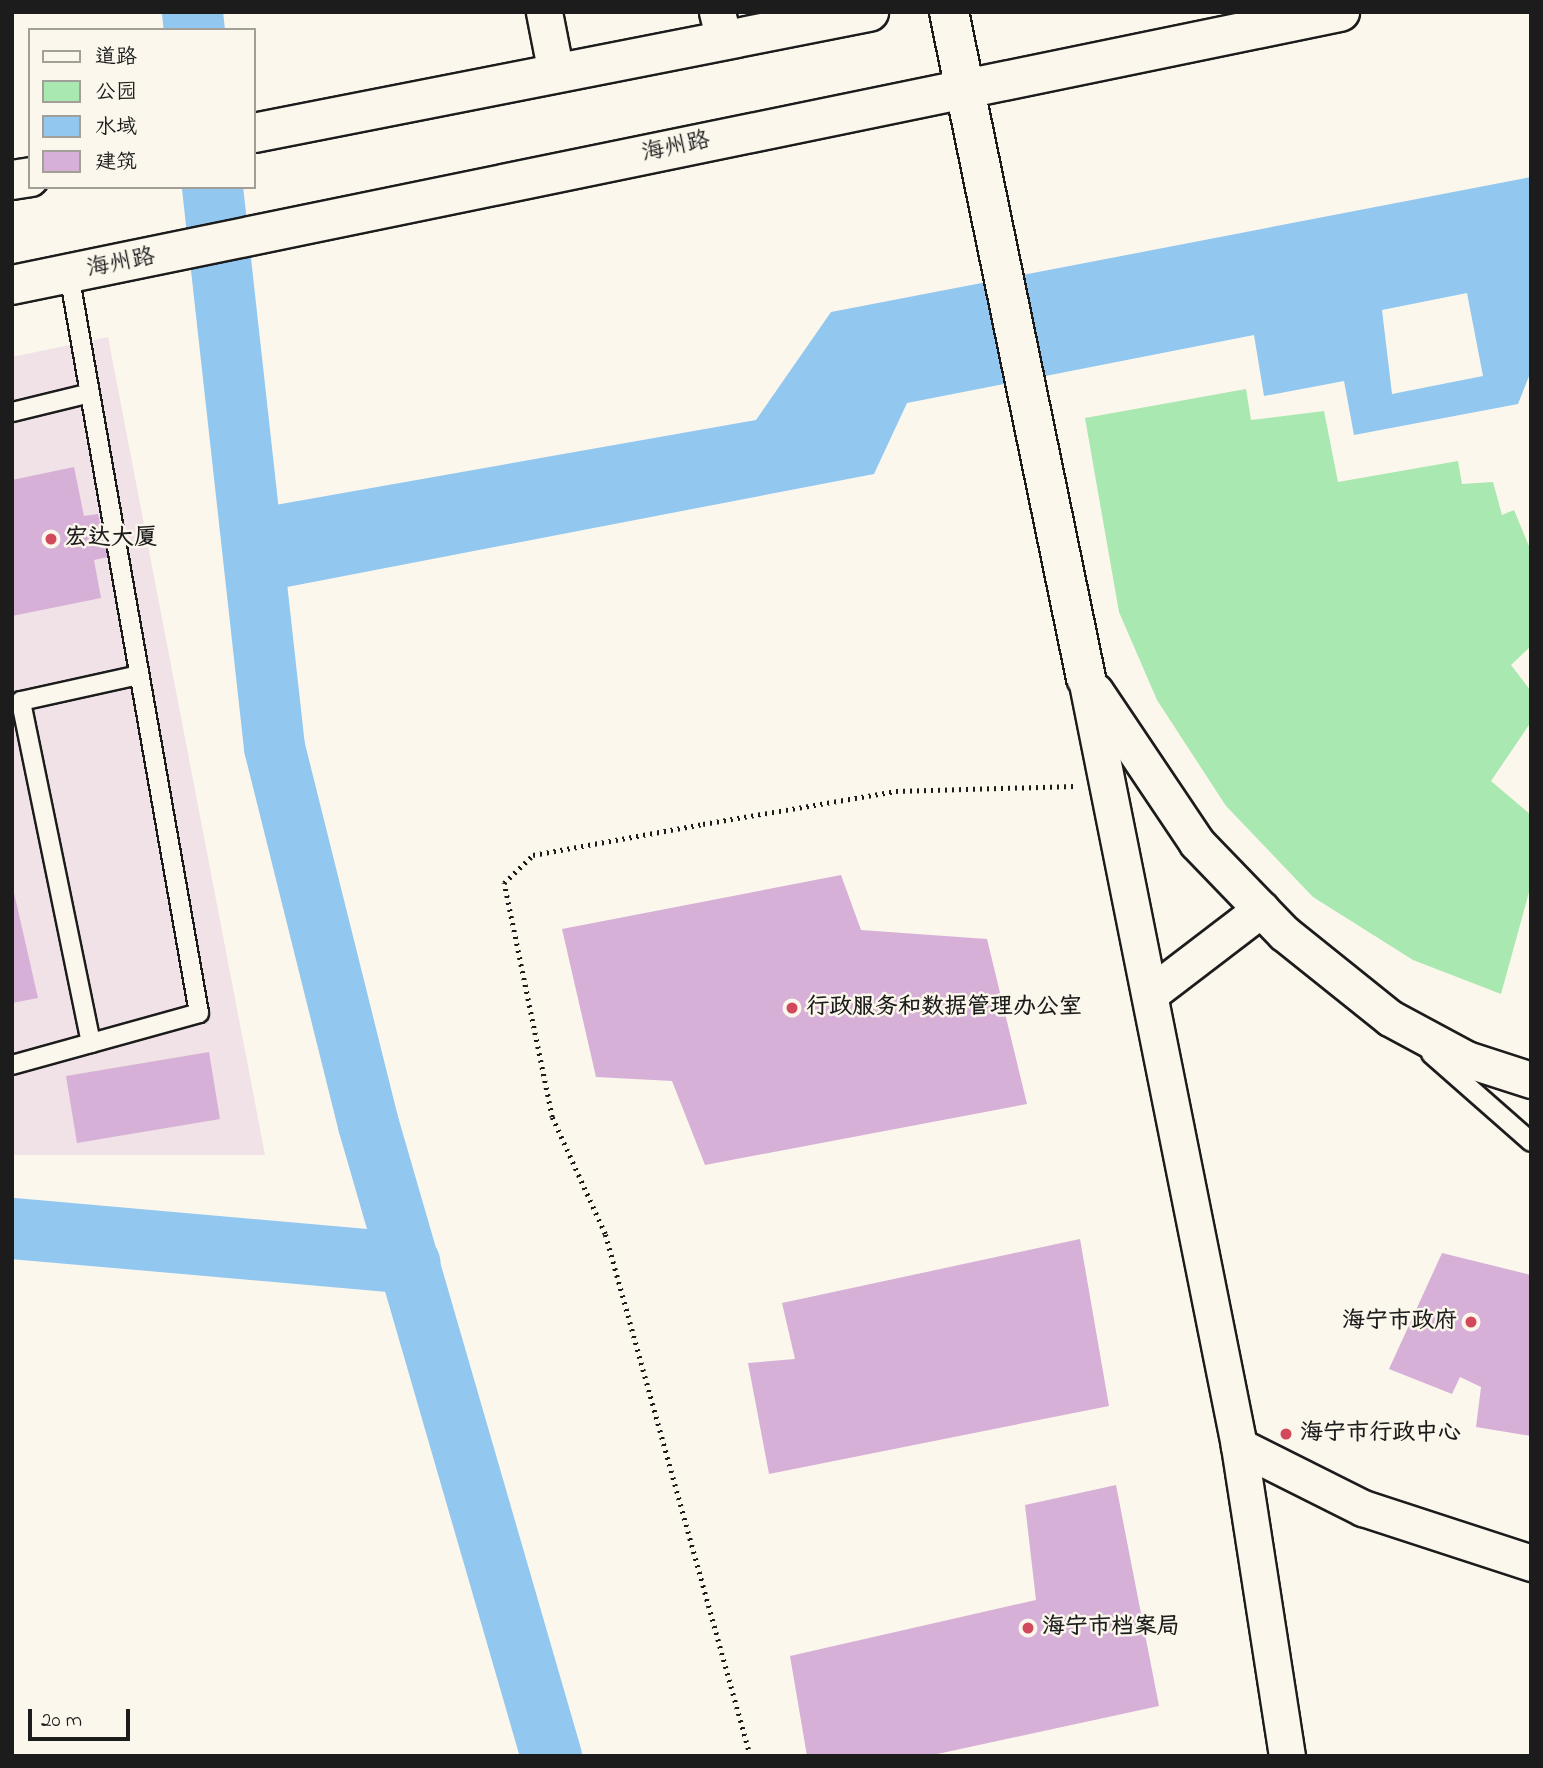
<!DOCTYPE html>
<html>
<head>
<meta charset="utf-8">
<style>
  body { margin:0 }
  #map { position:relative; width:1543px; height:1768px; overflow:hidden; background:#fbf7ec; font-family:"Indie Flower","LXGW WenKai TC",sans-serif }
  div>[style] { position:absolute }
  .built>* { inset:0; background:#f0e2e6 }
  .green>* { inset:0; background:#a9e8b0 }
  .water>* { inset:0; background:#92c7f0 }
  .river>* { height:61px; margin:-30.5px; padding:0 30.5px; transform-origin:30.5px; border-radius:30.5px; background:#92c7f0 }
  .building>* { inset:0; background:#d7b0d7 }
  .path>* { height:4.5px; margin-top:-2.25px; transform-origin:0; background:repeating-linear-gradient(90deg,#1c1c1c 0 2px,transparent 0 7px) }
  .roads { filter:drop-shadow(2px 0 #1c1c1c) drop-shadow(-2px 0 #1c1c1c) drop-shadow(0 2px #1c1c1c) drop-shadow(0 -2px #1c1c1c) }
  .service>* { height:18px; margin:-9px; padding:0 9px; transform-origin:9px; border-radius:9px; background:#fbf7ec }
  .minor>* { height:35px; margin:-17.5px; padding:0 17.5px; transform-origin:17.5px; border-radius:17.5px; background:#fbf7ec }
  .tertiary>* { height:38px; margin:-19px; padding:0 19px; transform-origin:19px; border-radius:19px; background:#fbf7ec }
  .primary>* { height:38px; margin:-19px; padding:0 19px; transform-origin:19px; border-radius:19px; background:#fbf7ec }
  .dots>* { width:19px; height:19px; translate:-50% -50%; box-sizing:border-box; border:4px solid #fbf7ec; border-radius:50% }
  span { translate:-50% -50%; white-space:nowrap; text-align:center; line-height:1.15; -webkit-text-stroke:5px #fbf7ec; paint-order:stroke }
  .street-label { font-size:23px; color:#1c1c1c }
  .poi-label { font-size:23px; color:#1c1c1c; font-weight:700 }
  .left { translate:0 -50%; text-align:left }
  .right { translate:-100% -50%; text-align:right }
  .frame { position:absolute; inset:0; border:14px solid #1c1c1c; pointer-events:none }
  .legend { position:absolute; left:28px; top:28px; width:228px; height:161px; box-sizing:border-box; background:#fbf7ec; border:2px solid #a29f99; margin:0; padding:9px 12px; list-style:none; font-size:21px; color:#1c1c1c }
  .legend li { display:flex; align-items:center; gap:14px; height:35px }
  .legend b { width:35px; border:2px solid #a29f99 }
  .scale { position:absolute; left:28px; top:1709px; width:102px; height:32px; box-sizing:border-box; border:4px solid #1c1c1c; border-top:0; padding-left:9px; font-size:21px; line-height:24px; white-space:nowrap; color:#1c1c1c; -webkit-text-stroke:5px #fbf7ec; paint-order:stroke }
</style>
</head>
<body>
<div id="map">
  <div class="built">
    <div style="clip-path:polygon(108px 337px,265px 1155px,12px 1155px,12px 357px)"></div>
  </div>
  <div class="green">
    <div style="clip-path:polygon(1246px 389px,1251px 420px,1324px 411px,1338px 482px,1458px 461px,1462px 484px,1493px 482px,1502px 515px,1514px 510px,1531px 551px,1531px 646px,1511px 665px,1531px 691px,1531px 722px,1491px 781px,1531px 815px,1531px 885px,1501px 994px,1413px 960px,1313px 897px,1226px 806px,1157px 700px,1119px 612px,1085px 418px)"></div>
  </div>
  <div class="water">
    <div style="clip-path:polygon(evenodd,1531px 177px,1531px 371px,1518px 404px,1354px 435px,1344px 381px,1264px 396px,1254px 335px,907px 403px,874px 474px,256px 593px,247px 510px,756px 420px,831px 312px,1531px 177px,1467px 293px,1483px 376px,1392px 394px,1382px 310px,1467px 293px)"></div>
  </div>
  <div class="river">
    <div style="left:192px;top:12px;width:18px;rotate:84deg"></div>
    <div style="left:212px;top:187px;width:563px;rotate:83.68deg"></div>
    <div style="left:274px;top:747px;width:389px;rotate:76deg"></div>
    <div style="left:368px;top:1124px;width:658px;rotate:73.85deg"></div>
    <div style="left:12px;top:1228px;width:399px;rotate:5deg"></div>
  </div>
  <div class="building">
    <div style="clip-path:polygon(74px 467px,84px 516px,98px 514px,108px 557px,94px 560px,101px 598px,12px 616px,12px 480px)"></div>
    <div style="clip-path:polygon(841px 875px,861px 930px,987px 939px,1027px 1104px,705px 1165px,672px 1081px,596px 1077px,562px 929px)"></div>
    <div style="clip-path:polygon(12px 884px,38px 998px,12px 1003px)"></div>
    <div style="clip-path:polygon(209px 1052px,220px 1119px,77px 1143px,66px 1076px)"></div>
    <div style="clip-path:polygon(1080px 1239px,1109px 1406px,769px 1474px,748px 1363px,795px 1359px,782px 1303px)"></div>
    <div style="clip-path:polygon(1442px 1253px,1531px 1275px,1531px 1436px,1476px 1427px,1481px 1387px,1460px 1377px,1452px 1394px,1389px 1369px)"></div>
    <div style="clip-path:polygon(1116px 1485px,1159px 1706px,928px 1756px,807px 1756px,790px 1656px,1036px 1600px,1025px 1505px)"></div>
  </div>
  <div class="path">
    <div style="left:750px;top:1756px;width:542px;rotate:-105.52deg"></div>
    <div style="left:605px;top:1234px;width:128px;rotate:-114.4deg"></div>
    <div style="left:552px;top:1117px;width:239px;rotate:-101.6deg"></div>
    <div style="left:504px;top:883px;width:40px;rotate:-44deg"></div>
    <div style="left:533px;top:855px;width:173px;rotate:-10.3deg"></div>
    <div style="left:703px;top:824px;width:196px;rotate:-9.7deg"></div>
    <div style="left:896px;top:791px;width:179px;rotate:-1.6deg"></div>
  </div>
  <div class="roads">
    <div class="service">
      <div style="left:12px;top:412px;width:80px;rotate:-13.7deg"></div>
      <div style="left:91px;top:1043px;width:349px;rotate:-101.6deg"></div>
      <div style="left:21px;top:701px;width:121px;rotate:-12.4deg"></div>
      <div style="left:1431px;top:1054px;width:133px;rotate:41.3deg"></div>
      <div style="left:12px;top:1065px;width:194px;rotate:-15.5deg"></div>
      <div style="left:199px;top:1013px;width:750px;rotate:-99.98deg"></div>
    </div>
    <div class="minor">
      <div style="left:544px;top:12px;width:62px;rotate:78.9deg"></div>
      <div style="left:717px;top:12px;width:30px;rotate:76deg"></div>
      <div style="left:1086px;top:678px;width:783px;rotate:78.73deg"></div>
      <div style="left:1239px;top:1446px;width:314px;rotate:81.2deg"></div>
      <div style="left:1095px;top:691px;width:183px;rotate:56.1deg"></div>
      <div style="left:1197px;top:843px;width:125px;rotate:46deg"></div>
      <div style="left:1284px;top:933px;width:136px;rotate:38.7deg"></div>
      <div style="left:1390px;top:1018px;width:86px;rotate:28.3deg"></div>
      <div style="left:1466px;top:1059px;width:68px;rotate:17.9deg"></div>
      <div style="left:1150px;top:994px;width:140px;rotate:-37.4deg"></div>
      <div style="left:1239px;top:1446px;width:139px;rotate:26.6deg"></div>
      <div style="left:1363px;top:1508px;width:177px;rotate:18.1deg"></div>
    </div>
    <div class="tertiary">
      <div style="left:949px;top:12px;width:680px;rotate:78.38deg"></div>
    </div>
    <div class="primary">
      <div style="left:254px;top:133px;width:627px;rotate:-11.13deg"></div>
      <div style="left:12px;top:180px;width:18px;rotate:-9deg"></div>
      <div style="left:12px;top:285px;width:1356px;rotate:-11.62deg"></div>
    </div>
  </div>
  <div class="dots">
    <div style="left:51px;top:539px;background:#d1495b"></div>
    <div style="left:792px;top:1008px;background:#d1495b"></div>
    <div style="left:1471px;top:1322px;background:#d1495b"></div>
    <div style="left:1286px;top:1434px;background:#d1495b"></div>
    <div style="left:1028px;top:1628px;background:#d1495b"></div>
  </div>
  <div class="street-label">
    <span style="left:676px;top:148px;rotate:-12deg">海州路</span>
    <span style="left:121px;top:264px;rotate:-11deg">海州路</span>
  </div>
  <div class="poi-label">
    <span class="left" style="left:65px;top:539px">宏达大厦</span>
    <span class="left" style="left:806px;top:1008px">行政服务和数据管理办公室</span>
    <span class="right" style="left:1457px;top:1322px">海宁市政府</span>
    <span class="left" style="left:1300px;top:1434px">海宁市行政中心</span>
    <span class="left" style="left:1042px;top:1628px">海宁市档案局</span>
  </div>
  <div class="frame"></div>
  <ul class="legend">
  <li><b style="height:9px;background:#fbf7ec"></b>道路</li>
  <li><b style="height:19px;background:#a9e8b0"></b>公园</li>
  <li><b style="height:19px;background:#92c7f0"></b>水域</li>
  <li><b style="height:19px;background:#d7b0d7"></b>建筑</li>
  </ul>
  <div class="scale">20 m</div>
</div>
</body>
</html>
